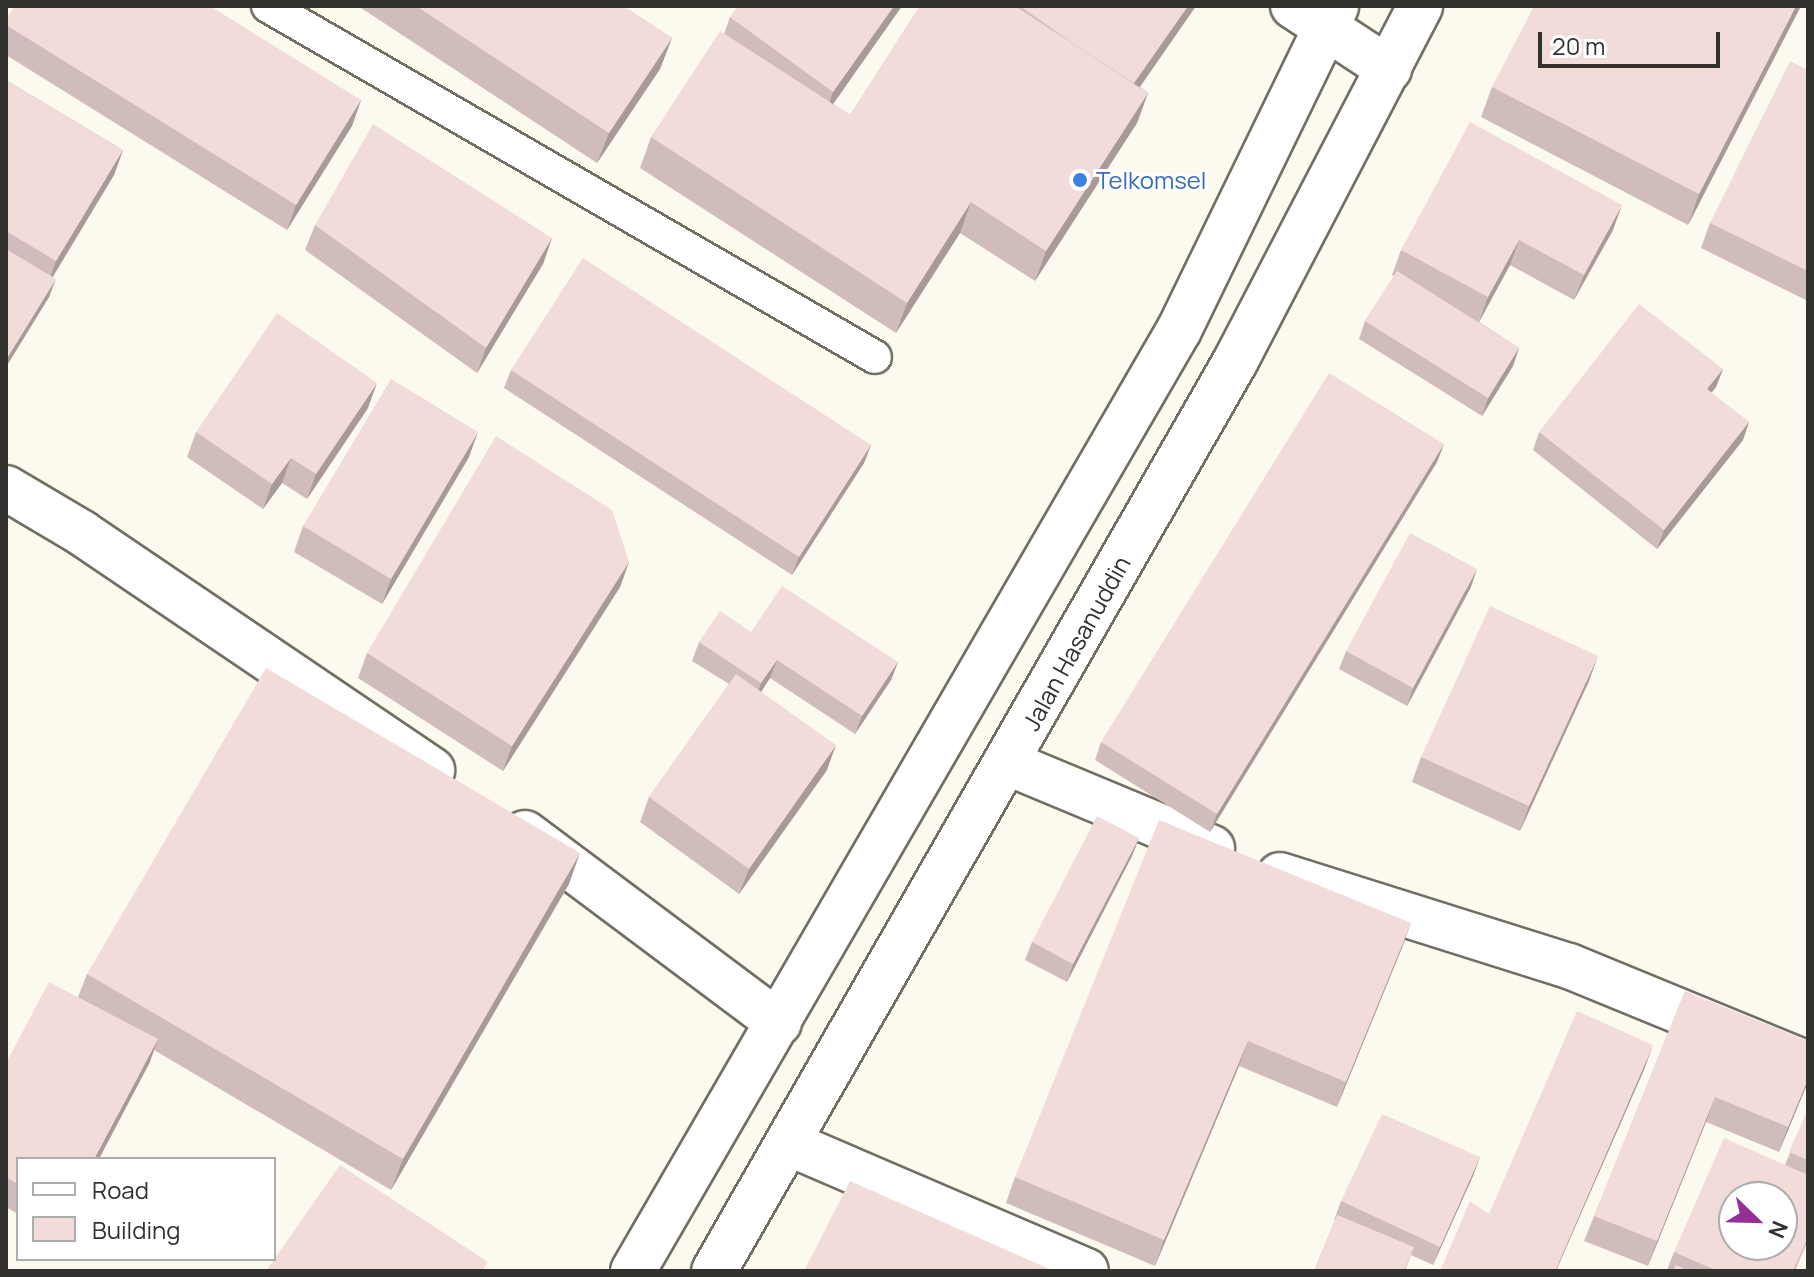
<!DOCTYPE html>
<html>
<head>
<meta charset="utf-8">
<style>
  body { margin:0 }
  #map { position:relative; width:1814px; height:1277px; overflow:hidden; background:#fcfaee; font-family:Manrope,sans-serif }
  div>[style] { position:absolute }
  .roads { filter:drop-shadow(2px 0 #716f64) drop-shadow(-2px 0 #716f64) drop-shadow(0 2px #716f64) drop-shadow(0 -2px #716f64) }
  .lane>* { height:32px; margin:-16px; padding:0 16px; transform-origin:16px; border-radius:16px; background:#fff }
  .street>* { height:44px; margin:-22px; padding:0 22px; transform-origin:22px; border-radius:22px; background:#fff }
  .secondary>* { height:44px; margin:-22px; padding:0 22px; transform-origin:22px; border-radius:22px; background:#fff }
  .wall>* { inset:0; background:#d0bdbb }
  .shaded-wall>* { inset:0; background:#a99a98 }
  .building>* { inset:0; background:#f2dcd9 }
  .dots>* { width:22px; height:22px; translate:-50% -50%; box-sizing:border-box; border:4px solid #fff; border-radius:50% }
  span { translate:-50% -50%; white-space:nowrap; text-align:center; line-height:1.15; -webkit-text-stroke:6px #fff; paint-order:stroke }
  .shop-label { font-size:24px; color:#366cbe }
  .left { translate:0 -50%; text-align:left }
  .street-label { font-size:24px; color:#32312d }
  .frame { position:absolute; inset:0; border:8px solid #32312d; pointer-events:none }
  .legend { position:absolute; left:16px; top:1157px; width:260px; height:104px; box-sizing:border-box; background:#fff; border:2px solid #adadab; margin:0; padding:10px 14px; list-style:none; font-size:24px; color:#32312d }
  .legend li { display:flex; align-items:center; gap:16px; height:40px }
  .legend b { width:40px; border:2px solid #adadab }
  .north { position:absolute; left:1718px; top:1181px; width:80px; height:80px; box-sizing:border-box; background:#fff; border:2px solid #adadab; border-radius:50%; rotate:113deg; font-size:22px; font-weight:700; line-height:32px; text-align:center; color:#32312d }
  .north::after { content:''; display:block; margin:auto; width:28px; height:36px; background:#942f95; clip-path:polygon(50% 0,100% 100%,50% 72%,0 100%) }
  .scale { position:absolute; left:1538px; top:32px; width:182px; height:36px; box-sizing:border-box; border:4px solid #32312d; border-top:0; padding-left:10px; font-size:24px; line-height:28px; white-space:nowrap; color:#32312d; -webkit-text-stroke:6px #fff; paint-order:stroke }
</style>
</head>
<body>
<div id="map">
  <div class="roads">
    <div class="lane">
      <div style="left:268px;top:6px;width:701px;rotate:30.04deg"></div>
    </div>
    <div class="street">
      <div style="left:1293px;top:6px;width:115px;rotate:33.3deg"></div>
      <div style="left:6px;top:488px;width:88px;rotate:30.6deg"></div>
      <div style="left:82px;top:533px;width:423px;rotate:34.1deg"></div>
      <div style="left:1008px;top:763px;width:221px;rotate:22.6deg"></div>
      <div style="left:525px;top:833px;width:317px;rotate:36.8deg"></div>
      <div style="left:1280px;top:875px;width:303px;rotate:17.5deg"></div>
      <div style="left:1569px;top:966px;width:258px;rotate:22.3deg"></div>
      <div style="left:788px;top:1143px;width:324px;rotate:23.2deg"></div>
    </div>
    <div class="secondary">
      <div style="left:633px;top:1271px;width:1088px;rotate:-59.88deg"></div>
      <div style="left:1179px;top:330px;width:360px;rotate:-64.1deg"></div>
      <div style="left:714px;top:1271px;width:1048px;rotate:-60.18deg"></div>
      <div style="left:1235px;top:362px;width:401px;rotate:-62.5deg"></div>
    </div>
  </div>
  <div class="wall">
    <div style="clip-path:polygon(358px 6px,623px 6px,672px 38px,660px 69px,597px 163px)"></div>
    <div style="clip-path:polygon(902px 6px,833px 104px,850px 115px,920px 6px,1196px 6px,1140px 87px,1148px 93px,1137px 123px,1035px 281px,960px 233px,896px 333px,640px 168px,651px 137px,724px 34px,730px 17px)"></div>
    <div style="clip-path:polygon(1801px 6px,1688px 225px,1481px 117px,1492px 87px)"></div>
    <div style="clip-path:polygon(6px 19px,361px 100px,352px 126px,287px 230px,6px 55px)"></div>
    <div style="clip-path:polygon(1808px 70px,1808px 301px,1701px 248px,1710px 223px)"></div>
    <div style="clip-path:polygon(6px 80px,123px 150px,114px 175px,53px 277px,49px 297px,6px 367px)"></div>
    <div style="clip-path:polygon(315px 225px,552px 238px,543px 264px,477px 373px,305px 250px)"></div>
    <div style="clip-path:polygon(1613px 230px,1574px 300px,1510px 265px,1479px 322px,1519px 348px,1513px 366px,1482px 416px,1359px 339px,1365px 321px,1394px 276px,1392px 275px,1401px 250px)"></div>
    <div style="clip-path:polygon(1723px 369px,1716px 387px,1711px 393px,1749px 422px,1743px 440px,1657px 549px,1533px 450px,1539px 432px)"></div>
    <div style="clip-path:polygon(511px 370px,871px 445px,864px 463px,792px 575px,504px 388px)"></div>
    <div style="clip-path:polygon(368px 408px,307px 499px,282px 483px,263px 509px,187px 457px,196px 432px)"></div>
    <div style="clip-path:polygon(1444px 444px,1437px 462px,1210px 832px,1095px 760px,1101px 742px)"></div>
    <div style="clip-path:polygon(469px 457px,382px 604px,294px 552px,303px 526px)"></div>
    <div style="clip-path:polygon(629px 562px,620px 587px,503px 771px,358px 678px,367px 653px)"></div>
    <div style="clip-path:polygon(1471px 587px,1407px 706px,1339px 669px,1346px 651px)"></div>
    <div style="clip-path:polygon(751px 632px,898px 662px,891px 680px,855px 734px,770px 678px,761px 692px,827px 770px,739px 894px,640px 822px,649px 797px,729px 684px,692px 661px,699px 642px)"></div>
    <div style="clip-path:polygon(1589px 681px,1520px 831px,1412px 782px,1421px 757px)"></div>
    <div style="clip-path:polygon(1139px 838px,1132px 856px,1067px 982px,1025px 960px,1032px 942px)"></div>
    <div style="clip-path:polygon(569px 884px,391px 1190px,154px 1050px,149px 1064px,18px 1159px,18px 1214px,6px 1207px,6px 1063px,78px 997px,87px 974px)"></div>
    <div style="clip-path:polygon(1411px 923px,1337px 1107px,1239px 1066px,1155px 1266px,1006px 1203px,1015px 1177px)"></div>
    <div style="clip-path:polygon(1685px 991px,1808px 1082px,1779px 1152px,1706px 1122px,1648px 1266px,1584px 1241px)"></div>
    <div style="clip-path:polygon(1808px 1109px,1808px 1240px,1795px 1271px,1670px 1271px,1667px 1270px,1674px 1252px,1785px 1165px)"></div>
    <div style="clip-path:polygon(1480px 1157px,1473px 1176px,1433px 1265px,1411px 1255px,1405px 1271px,1314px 1271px,1335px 1220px,1334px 1220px,1341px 1201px)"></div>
  </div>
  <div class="shaded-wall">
    <div style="clip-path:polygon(894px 6px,902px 6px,824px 117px,833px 92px)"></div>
    <div style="clip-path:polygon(1188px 6px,1196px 6px,1123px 111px,1132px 86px)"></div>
    <div style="clip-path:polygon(1796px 6px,1801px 6px,1688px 225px,1699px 194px)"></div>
    <div style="clip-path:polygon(672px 38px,660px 69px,597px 163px,609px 133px)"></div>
    <div style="clip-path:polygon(1148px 93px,1137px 123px,1035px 281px,1046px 251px)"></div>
    <div style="clip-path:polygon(361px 100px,352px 126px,287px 230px,296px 205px)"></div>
    <div style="clip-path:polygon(123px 150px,114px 175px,47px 286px,56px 261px)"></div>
    <div style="clip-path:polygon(971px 202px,960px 233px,896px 333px,907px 303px)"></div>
    <div style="clip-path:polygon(1622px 205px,1613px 230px,1574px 300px,1584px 275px)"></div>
    <div style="clip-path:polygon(552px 238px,543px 264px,477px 373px,486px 348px)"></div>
    <div style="clip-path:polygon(1519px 240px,1510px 265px,1479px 322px,1488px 297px)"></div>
    <div style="clip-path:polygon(56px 279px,49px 297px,6px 367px,6px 360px)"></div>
    <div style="clip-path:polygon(1519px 348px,1513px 366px,1482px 416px,1488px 398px)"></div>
    <div style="clip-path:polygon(1723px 369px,1716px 387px,1700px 407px,1707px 389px)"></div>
    <div style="clip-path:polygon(377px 383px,368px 408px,307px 499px,316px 474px)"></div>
    <div style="clip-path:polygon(1749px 422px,1743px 440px,1657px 549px,1664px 530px)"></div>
    <div style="clip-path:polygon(478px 432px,469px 457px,382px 604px,391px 579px)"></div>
    <div style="clip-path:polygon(1444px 444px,1437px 462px,1210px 832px,1217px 814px)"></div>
    <div style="clip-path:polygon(871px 445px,864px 463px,792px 575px,799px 557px)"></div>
    <div style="clip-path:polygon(291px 458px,282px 483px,263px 509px,272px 484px)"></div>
    <div style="clip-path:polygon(629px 562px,620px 587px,503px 771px,512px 746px)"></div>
    <div style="clip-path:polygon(1477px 569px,1471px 587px,1407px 706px,1413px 688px)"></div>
    <div style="clip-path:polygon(1598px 656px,1589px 681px,1520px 831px,1529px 806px)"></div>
    <div style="clip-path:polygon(777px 660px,770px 678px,755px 701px,761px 683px)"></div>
    <div style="clip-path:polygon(898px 662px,891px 680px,855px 734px,862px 716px)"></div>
    <div style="clip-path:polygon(836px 745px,827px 770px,739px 894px,749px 869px)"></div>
    <div style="clip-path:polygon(1139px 838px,1132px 856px,1067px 982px,1073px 964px)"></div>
    <div style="clip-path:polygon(580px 853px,569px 884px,391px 1190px,403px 1159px)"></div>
    <div style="clip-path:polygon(1411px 923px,1402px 948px,1337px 1107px,1346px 1082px)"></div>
    <div style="clip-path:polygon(158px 1039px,149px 1064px,99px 1159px,94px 1159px)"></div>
    <div style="clip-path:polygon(1248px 1041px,1239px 1066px,1155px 1266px,1164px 1240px)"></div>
    <div style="clip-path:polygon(1653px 1045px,1644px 1070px,1556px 1271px,1555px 1271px)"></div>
    <div style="clip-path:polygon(1808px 1079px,1808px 1082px,1779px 1152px,1788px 1127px)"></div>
    <div style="clip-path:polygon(1715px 1097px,1706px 1122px,1648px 1266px,1657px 1241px)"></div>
    <div style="clip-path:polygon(1480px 1157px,1473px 1176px,1433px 1265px,1440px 1247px)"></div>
  </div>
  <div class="building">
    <div style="clip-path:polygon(15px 6px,210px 6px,361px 100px,296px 205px,6px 25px,6px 19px)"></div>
    <div style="clip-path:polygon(416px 6px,623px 6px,672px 38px,609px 133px)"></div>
    <div style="clip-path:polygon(738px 6px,894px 6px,833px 92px,730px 17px)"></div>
    <div style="clip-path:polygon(920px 6px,1015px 6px,1148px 93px,1046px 251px,971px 202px,907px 303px,651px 137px,720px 31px,850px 115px)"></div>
    <div style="clip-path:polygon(1020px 6px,1188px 6px,1134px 83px,1075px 45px)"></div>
    <div style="clip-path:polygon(1534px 6px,1796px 6px,1699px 194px,1492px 87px)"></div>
    <div style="clip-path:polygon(1790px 61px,1808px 70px,1808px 271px,1710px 223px)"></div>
    <div style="clip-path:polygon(6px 80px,123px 150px,56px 261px,6px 231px)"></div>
    <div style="clip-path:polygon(1470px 122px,1622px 205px,1584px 275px,1519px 240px,1488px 297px,1401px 250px)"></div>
    <div style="clip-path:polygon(373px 124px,552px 238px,486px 348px,315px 225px)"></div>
    <div style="clip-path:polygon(6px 249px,56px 279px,6px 360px)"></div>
    <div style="clip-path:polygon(583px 258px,871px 445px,799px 557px,511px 370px)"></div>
    <div style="clip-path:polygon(1397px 271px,1519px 348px,1488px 398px,1365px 321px)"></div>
    <div style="clip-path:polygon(1639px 304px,1723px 369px,1707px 389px,1749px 422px,1664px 530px,1539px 432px)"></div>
    <div style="clip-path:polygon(277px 313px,377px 383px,316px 474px,291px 458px,272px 484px,196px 432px)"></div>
    <div style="clip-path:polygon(1329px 373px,1444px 444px,1217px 814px,1101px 742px)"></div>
    <div style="clip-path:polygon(391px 379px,478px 432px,391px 579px,303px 526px)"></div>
    <div style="clip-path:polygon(496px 436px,612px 510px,629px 562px,512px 746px,367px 653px)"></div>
    <div style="clip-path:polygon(1410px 533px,1477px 569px,1413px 688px,1346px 651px)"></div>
    <div style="clip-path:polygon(782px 586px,898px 662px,862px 716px,777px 660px,761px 683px,699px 642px,720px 611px,751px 632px)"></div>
    <div style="clip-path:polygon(1490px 606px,1598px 656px,1529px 806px,1421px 757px)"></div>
    <div style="clip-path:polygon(266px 668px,580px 853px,403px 1159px,87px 974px)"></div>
    <div style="clip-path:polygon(736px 674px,836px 745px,749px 869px,649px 797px)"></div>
    <div style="clip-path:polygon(1097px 816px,1139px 838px,1073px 964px,1032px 942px)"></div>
    <div style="clip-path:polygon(1159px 820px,1411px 923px,1346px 1082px,1248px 1041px,1164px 1240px,1015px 1177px)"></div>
    <div style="clip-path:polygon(49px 982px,158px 1039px,94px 1159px,18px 1159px,18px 1184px,6px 1177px,6px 1063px)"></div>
    <div style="clip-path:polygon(1685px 991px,1808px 1041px,1808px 1079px,1788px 1127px,1715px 1097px,1657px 1241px,1594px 1216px)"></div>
    <div style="clip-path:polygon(1577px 1011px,1653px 1045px,1555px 1271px,1440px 1271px,1470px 1201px,1489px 1214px)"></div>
    <div style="clip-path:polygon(1808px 1109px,1808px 1160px,1789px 1152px)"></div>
    <div style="clip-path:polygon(1382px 1114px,1480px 1157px,1440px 1247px,1341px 1201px)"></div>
    <div style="clip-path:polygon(evenodd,1724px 1138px,1808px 1175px,1808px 1237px,1793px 1271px,1718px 1271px,1674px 1252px,1724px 1138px,1734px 1197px,1782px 1197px,1782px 1245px,1734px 1245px,1734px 1197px)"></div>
    <div style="clip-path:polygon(340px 1165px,488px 1262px,482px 1271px,266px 1271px)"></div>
    <div style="clip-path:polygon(850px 1181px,1054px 1271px,804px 1271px)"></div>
    <div style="clip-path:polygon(1337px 1215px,1414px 1247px,1404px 1271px,1314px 1271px)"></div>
    <div style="clip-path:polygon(1808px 1261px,1808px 1271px,1804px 1271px)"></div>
    <div style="clip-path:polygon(1676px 1265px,1689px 1271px,1673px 1271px)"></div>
  </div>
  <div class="dots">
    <div style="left:1080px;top:180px;background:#3f7fe0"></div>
  </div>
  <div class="shop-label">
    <span class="left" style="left:1096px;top:180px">Telkomsel</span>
  </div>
  <div class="street-label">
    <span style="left:1076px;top:643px;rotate:-61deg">Jalan Hasanuddin</span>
  </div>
  <div class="frame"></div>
  <ul class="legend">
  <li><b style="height:10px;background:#fff"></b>Road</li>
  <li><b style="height:22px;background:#f2dcd9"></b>Building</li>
  </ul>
  <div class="north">N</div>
  <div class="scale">20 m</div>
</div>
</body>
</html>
